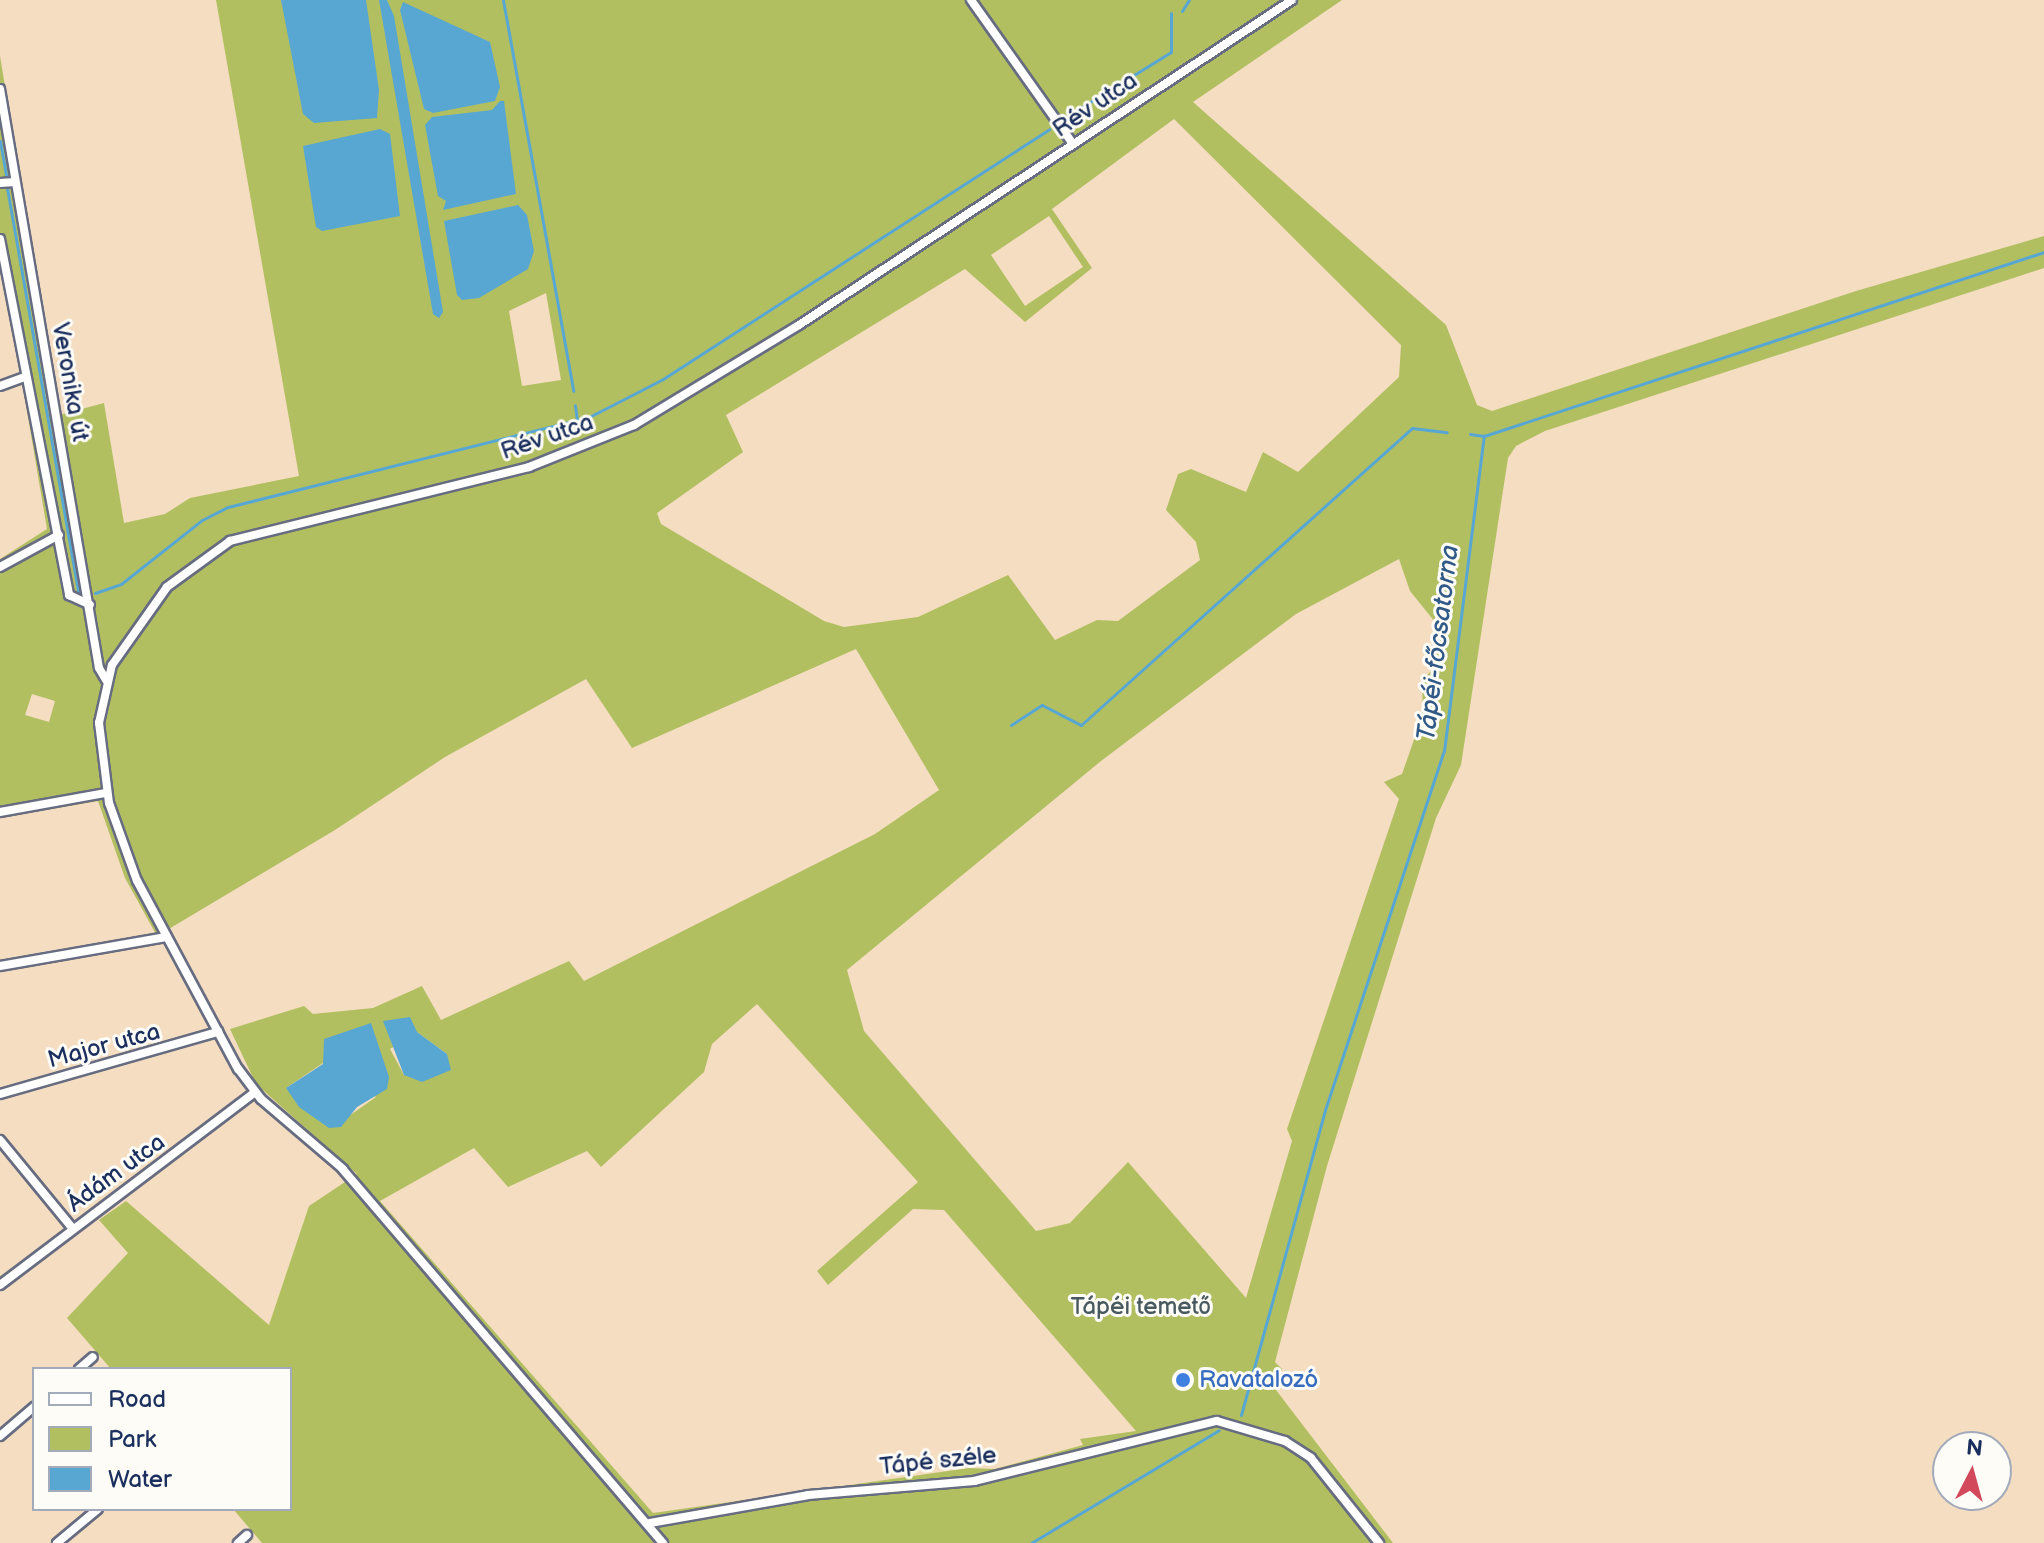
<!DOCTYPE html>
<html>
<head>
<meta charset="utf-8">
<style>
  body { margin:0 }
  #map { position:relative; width:2044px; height:1543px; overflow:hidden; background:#f4ddc0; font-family:"Balsamiq Sans",sans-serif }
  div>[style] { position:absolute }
  .green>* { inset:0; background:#b2bf61 }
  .water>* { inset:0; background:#58a7d2 }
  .stream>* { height:3px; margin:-1.5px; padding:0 1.5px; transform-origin:1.5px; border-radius:1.5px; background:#58a7d2 }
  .roads { filter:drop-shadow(2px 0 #676c80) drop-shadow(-2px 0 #676c80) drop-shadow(0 2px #676c80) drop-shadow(0 -2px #676c80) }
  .street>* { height:8px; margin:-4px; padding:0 4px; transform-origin:4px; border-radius:4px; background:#fff }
  .dots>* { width:22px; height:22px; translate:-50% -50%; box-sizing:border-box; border:4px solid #fdfcf7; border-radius:50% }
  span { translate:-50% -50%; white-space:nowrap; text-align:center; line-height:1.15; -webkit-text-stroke:6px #fdfcf7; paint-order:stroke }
  .street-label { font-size:24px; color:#1b2f5e }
  .park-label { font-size:24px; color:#485a5f }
  .shop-label { font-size:24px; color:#366cbe }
  .left { translate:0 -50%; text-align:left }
  .water-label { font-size:26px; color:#305987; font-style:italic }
  .legend { position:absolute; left:32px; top:1367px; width:260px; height:144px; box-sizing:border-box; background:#fdfcf7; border:2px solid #a3aaba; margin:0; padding:10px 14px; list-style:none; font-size:24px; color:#1b2f5e }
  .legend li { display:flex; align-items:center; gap:16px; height:40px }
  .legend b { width:40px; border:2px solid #a3aaba }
  .north { position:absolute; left:1932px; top:1431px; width:80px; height:80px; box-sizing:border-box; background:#fdfcf7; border:2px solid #a3aaba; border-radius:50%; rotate:6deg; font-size:22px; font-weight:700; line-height:32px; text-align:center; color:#1b2f5e }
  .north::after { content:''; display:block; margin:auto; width:28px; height:36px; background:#d1495b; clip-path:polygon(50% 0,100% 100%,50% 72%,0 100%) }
</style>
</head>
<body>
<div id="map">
  <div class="green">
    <div style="clip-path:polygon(evenodd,216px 0,1342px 0,1193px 102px,1446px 325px,1477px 405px,1492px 411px,1856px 291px,2044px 236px,2044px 268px,1545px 431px,1516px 446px,1508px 458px,1461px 765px,1436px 818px,1327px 1166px,1275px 1362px,1282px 1369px,1276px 1390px,1393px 1543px,262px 1543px,233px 1509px,290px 1509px,290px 1369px,111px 1369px,67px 1318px,128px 1253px,99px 1220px,126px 1201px,269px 1325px,309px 1206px,357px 1174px,256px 1084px,230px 1029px,304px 1006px,313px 1014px,373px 1008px,422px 986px,441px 1020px,569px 961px,584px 981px,875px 834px,939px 790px,856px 649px,632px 748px,586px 679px,445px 757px,335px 830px,157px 936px,125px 878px,98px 801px,0 818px,0 559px,47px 529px,0 252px,0 56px,59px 415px,104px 403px,124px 523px,165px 514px,190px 498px,299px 476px,216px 0,1174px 119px,1401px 345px,1399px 377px,1298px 472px,1263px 452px,1246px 492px,1191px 469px,1178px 474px,1166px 510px,1196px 542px,1200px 560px,1118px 621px,1097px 620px,1055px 640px,1008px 575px,918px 617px,844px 627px,824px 621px,661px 524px,657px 513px,743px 452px,726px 415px,965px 269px,1025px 322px,1092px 268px,1052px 209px,1174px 119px,216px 0,1049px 216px,1083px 267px,1025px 306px,991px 255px,1049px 216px,216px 0,546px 293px,561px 380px,522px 386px,509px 311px,546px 293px,216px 0,1399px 559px,1410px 591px,1435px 622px,1431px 671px,1422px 681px,1423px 714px,1402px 774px,1384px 782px,1399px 799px,1287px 1129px,1292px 1141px,1246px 1298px,1128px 1162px,1070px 1223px,1036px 1231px,864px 1031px,847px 970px,1101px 761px,1296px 614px,1399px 559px,216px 0,32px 694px,55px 701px,49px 722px,25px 715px,32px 694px,216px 0,757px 1004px,918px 1182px,817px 1271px,828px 1285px,913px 1209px,944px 1210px,1136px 1431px,1080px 1439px,1083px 1445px,995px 1469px,969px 1468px,653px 1513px,380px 1201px,474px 1148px,508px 1187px,587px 1151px,601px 1167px,704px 1072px,712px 1044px,757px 1004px,216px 0,417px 1032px,447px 1054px,404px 1075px,390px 1049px,417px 1032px,216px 0,323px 1063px,376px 1097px,349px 1116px,286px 1088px,323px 1063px)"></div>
  </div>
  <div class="water">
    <div style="clip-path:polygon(281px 0,366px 0,379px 90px,377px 118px,314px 123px,303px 114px)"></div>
    <div style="clip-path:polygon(379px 0,387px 0,394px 16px,443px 312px,439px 318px,433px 314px)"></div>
    <div style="clip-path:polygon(403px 2px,490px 42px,500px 87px,495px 101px,433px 113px,424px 109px,400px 10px)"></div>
    <div style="clip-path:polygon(500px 101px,504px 101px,516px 194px,443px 210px,446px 201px,438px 196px,425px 125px,432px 117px,492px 110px)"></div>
    <div style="clip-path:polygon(380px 129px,390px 134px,400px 216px,322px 231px,316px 227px,303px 146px)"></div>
    <div style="clip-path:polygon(518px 205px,527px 215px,534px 251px,528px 269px,479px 298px,462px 300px,457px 295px,444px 221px)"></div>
    <div style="clip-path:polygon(410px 1017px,417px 1032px,447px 1054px,451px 1070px,422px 1082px,404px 1075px,383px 1021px)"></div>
    <div style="clip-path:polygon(371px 1023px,389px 1077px,387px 1089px,357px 1107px,341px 1127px,329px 1128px,299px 1107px,286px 1088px,323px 1064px,324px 1039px)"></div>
  </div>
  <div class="stream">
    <div style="left:503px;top:0;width:397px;rotate:79.8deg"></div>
    <div style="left:1182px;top:11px;width:13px;rotate:-58deg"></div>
    <div style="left:1066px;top:117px;width:123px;rotate:-31.8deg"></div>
    <div style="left:1171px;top:52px;width:39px;rotate:-90deg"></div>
    <div style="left:0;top:141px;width:35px;rotate:80deg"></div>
    <div style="left:7px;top:188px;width:414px;rotate:80deg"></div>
    <div style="left:591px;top:416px;width:81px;rotate:-27.2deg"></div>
    <div style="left:663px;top:379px;width:460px;rotate:-32.9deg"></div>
    <div style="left:1470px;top:434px;width:14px;rotate:8deg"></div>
    <div style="left:1484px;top:436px;width:589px;rotate:-18.19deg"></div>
    <div style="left:95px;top:593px;width:28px;rotate:-19deg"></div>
    <div style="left:121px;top:584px;width:103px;rotate:-38.3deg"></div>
    <div style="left:202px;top:520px;width:29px;rotate:-27deg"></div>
    <div style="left:228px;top:507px;width:360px;rotate:-14deg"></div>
    <div style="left:577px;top:420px;width:15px;rotate:-98deg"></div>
    <div style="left:1011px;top:725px;width:37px;rotate:-33deg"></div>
    <div style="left:1042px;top:705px;width:44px;rotate:27.1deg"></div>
    <div style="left:1081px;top:725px;width:445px;rotate:-41.9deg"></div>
    <div style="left:1412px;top:428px;width:35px;rotate:7deg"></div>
    <div style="left:1241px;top:1415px;width:316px;rotate:-74.6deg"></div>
    <div style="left:1325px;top:1110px;width:378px;rotate:-71.7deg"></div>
    <div style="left:1444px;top:751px;width:318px;rotate:-82.8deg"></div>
    <div style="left:1031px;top:1543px;width:219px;rotate:-31deg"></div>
  </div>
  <div class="roads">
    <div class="street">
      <div style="left:971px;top:0;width:176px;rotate:54.7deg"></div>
      <div style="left:0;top:89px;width:587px;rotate:80.3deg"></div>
      <div style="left:99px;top:668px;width:14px;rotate:60deg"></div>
      <div style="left:0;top:183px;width:15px;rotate:-4deg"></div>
      <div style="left:0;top:239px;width:363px;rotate:79deg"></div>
      <div style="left:69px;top:595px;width:23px;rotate:25deg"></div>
      <div style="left:0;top:386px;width:27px;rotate:-20deg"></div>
      <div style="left:0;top:567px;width:67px;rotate:-28.5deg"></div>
      <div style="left:0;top:812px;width:108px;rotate:-10.2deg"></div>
      <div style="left:0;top:966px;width:169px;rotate:-9.9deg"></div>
      <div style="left:0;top:1094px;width:227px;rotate:-15.9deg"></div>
      <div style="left:0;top:1140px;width:115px;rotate:50.6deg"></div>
      <div style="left:0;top:1285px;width:320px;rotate:-37.1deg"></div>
      <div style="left:79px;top:1369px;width:18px;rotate:-41deg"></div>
      <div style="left:0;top:1436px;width:45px;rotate:-40.5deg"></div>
      <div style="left:650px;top:1523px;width:160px;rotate:-10deg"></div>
      <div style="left:808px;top:1495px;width:167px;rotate:-4.8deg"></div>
      <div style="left:974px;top:1481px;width:250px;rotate:-13.9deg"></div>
      <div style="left:1217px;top:1421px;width:71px;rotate:16.4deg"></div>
      <div style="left:1285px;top:1441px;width:31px;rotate:33deg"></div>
      <div style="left:1311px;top:1458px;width:109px;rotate:51.3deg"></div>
      <div style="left:57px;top:1543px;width:53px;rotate:-39.7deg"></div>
      <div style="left:238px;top:1543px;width:12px;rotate:-42deg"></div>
      <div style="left:663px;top:1543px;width:492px;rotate:-130.6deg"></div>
      <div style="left:343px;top:1169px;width:108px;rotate:-139.5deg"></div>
      <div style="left:261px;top:1099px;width:38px;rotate:-127deg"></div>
      <div style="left:238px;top:1069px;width:213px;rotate:-118.2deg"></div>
      <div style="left:137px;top:881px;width:83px;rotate:-109.7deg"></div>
      <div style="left:109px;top:803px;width:81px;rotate:-97.1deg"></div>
      <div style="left:99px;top:723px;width:59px;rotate:-77.4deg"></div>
      <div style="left:112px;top:665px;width:95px;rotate:-54.8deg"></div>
      <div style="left:167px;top:587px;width:78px;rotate:-36.1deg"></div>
      <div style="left:230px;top:541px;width:308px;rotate:-13.9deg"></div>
      <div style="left:529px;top:467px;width:113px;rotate:-21.8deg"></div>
      <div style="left:634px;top:425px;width:193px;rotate:-31.2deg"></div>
      <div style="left:799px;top:325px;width:590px;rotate:-33.39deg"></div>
    </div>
  </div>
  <div class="dots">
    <div style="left:1183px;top:1380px;background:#3f7fe0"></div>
  </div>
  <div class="street-label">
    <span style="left:1095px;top:105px;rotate:-34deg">Rév utca</span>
    <span style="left:70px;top:382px;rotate:80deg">Veronika út</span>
    <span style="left:547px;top:437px;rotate:-19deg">Rév utca</span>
    <span style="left:104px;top:1046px;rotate:-15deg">Major utca</span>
    <span style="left:116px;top:1173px;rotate:-36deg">Ádám utca</span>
    <span style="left:938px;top:1461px;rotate:-6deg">Tápé széle</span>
  </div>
  <div class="park-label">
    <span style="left:1141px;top:1307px">Tápéi temető</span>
  </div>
  <div class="shop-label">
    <span class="left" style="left:1199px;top:1380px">Ravatalozó</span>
  </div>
  <div class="water-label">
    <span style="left:1439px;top:643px;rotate:-83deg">Tápéi-főcsatorna</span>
  </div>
  <ul class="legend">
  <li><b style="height:10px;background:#fff"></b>Road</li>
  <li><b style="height:22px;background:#b2bf61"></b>Park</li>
  <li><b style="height:22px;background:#58a7d2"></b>Water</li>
  </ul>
  <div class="north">N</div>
</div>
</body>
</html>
